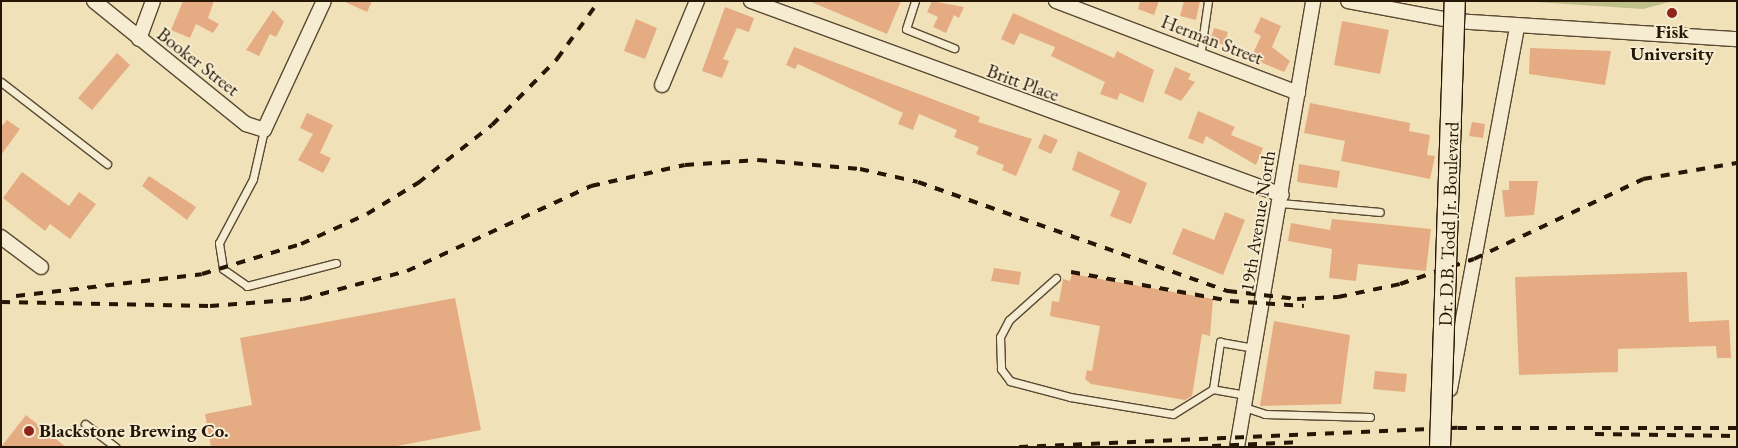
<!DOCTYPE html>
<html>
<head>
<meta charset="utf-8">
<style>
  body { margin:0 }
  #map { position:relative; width:1738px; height:448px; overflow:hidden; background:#f1e1b8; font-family:"EB Garamond",serif }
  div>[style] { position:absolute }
  .green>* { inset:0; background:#c0c18a }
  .building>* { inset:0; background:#e5ac83 }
  .roads { filter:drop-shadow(1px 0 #594932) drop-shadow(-1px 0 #594932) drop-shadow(0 1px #594932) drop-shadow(0 -1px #594932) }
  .service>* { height:7px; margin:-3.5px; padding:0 3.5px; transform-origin:3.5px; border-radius:3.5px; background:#f6ecd1 }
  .minor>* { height:14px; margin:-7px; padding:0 7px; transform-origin:7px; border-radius:7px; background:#f6ecd1 }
  .rail>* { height:4px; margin-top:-2px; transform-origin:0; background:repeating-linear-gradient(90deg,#261605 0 9px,transparent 0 18px) }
  .bridges { filter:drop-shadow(1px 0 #261605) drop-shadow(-1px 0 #261605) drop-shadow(0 1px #261605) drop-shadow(0 -1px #261605) }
  .secondary-bridge>* { height:20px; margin:-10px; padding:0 10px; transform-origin:10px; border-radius:10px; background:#f6ecd1 }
  .dots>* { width:14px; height:14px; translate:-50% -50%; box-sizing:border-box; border:2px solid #f6ecd1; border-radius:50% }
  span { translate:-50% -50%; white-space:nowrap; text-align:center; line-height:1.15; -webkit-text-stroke:4px #f6ecd1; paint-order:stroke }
  .poi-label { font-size:19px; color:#261605; font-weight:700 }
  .left { translate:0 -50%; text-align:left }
  .street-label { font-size:19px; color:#261605 }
  .frame { position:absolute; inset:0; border:2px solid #261605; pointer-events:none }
</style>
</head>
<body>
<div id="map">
  <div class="green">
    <div style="clip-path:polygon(1521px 1px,1673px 1px,1643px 9px)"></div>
  </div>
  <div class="building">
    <div style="clip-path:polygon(183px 1px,214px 1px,208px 18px,219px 24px,213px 33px,196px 24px,190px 38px,171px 30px)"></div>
    <div style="clip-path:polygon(343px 1px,372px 1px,367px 12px)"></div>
    <div style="clip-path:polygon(809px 1px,901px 1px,887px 34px)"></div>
    <div style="clip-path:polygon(932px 1px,964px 7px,959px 18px,954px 15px,946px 33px,933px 27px,938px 17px,927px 12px)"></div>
    <div style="clip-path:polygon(1140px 1px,1159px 1px,1154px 15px,1138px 9px)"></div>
    <div style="clip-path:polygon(1184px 1px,1200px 1px,1196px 20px,1180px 16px)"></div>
    <div style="clip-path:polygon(725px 7px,754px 18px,749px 32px,737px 28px,723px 59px,729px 61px,722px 78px,702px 71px)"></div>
    <div style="clip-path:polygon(273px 10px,284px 22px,276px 37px,270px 34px,259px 56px,246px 50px)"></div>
    <div style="clip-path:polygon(1013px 13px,1114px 58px,1117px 51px,1154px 70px,1143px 103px,1120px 93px,1117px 100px,1100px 94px,1105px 82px,1051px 56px,1055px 47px,1020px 33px,1014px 45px,1001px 39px)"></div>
    <div style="clip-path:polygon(1261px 17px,1281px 26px,1272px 47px,1290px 61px,1284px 72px,1251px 58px,1261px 36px,1254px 32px)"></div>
    <div style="clip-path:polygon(636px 19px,657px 28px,645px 59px,624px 51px)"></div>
    <div style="clip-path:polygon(1342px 21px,1389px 30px,1380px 74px,1334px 65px)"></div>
    <div style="clip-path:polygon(1214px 28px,1228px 32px,1224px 45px,1210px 41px)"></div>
    <div style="clip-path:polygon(794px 47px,980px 117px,978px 122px,1032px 139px,1016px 176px,1002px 170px,1004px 165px,976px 154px,979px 147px,954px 137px,957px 130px,919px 114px,913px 130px,898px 124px,903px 113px,798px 64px,795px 69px,786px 65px)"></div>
    <div style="clip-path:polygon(1530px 48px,1611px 51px,1605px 85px,1529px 74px)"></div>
    <div style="clip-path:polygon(117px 53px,130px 65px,92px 110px,78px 98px)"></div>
    <div style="clip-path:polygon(1175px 67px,1191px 74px,1188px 79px,1195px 82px,1181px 101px,1164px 93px)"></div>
    <div style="clip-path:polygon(1310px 103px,1410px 123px,1409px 131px,1430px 135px,1427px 155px,1435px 156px,1430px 179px,1341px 161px,1345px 141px,1304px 133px)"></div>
    <div style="clip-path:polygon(1198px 111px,1235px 127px,1231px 135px,1263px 148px,1256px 165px,1206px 136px,1203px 144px,1188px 138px)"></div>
    <div style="clip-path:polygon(307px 113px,333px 125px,320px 153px,331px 158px,323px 173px,298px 160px,313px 134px,300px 128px)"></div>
    <div style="clip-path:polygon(7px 120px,20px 129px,1px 155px,1px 127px)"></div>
    <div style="clip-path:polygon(1472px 122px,1485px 124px,1483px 138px,1469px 136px)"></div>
    <div style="clip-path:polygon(1044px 134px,1058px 140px,1051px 154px,1038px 148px)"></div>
    <div style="clip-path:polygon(1078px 151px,1147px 183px,1131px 224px,1110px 216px,1120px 191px,1072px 170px)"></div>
    <div style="clip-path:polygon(1299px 164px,1340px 171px,1337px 188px,1297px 182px)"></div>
    <div style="clip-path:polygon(22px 172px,69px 206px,79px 192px,96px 204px,70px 239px,50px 224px,45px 231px,3px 198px)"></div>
    <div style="clip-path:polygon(149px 176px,196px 207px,187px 220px,142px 186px)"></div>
    <div style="clip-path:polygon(1509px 181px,1538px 181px,1534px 215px,1505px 217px,1502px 190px,1509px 190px)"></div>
    <div style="clip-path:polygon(1225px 212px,1245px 220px,1223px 275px,1172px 254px,1183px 228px,1214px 240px)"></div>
    <div style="clip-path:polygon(1332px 219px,1431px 229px,1426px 271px,1358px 264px,1356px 281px,1329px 278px,1332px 249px,1288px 241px,1291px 223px,1330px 230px)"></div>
    <div style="clip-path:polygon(994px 268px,1021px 272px,1019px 285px,991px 281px)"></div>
    <div style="clip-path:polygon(1687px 272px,1689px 322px,1729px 320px,1731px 358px,1717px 358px,1716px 346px,1618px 349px,1618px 372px,1519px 375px,1515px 277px)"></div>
    <div style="clip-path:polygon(1072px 274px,1213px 299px,1210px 336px,1202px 334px,1192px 396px,1185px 400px,1091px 384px,1085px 379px,1087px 370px,1092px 371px,1100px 326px,1050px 316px,1052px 301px,1059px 302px,1063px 279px,1070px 281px)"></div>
    <div style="clip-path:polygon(455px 298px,481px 430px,392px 447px,211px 447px,205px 414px,252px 405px,240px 338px)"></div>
    <div style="clip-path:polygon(1274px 321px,1350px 335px,1341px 404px,1260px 406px)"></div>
    <div style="clip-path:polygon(1375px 371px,1407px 374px,1405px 392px,1373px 389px)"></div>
    <div style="clip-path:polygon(26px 415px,66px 447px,1px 447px)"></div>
  </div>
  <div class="roads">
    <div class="service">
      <div style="left:915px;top:1px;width:29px;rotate:108deg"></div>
      <div style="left:906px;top:29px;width:52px;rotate:21.6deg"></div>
      <div style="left:1200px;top:56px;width:56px;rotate:-81.7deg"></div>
      <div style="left:1px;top:82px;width:134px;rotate:37.7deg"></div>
      <div style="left:264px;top:130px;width:50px;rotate:102.7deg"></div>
      <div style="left:253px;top:179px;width:72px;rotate:118deg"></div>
      <div style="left:219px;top:243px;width:26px;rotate:81deg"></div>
      <div style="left:223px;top:269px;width:29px;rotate:35deg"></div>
      <div style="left:247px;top:286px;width:92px;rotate:-14.5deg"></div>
      <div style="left:1281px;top:203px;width:99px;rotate:5.2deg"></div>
      <div style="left:1056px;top:278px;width:63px;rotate:138.2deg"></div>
      <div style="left:1009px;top:320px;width:19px;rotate:118deg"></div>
      <div style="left:1000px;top:337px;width:32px;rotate:88deg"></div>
      <div style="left:1001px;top:369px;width:15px;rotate:53deg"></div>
      <div style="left:1010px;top:381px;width:62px;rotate:14.9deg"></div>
      <div style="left:1070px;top:397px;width:104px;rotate:9.4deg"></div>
      <div style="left:1173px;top:414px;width:47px;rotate:-32deg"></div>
      <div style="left:1246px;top:395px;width:34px;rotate:-170deg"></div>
      <div style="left:1213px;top:389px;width:48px;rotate:-81.5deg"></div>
      <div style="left:1220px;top:342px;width:36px;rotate:10deg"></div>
      <div style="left:1244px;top:407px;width:22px;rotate:18deg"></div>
      <div style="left:1265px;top:414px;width:105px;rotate:1.6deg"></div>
      <div style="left:85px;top:424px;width:38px;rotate:37deg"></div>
    </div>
    <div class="minor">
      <div style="left:94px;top:1px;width:196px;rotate:39deg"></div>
      <div style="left:246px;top:124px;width:19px;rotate:18deg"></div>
      <div style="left:264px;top:130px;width:142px;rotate:-65.1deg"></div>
      <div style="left:751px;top:1px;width:565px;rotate:20.07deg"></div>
      <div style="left:1056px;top:1px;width:259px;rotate:20.8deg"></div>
      <div style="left:1348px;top:1px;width:109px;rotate:10.6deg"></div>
      <div style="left:1455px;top:21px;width:283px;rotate:3.7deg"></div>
      <div style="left:139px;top:39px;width:40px;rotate:-69.8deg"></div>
      <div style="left:662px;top:85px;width:91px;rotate:-67.4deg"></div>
      <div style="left:1px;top:237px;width:50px;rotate:36.9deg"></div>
      <div style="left:1450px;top:389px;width:369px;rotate:-79.5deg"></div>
      <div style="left:1237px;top:447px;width:452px;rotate:-80.3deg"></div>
    </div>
  </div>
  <div class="rail">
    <div style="left:1071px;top:272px;width:162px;rotate:10.3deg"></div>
    <div style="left:1230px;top:301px;width:74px;rotate:3.9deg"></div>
    <div style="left:16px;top:296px;width:187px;rotate:-6.7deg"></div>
    <div style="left:202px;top:274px;width:103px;rotate:-16.9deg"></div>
    <div style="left:301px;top:244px;width:72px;rotate:-24.4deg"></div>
    <div style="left:367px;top:214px;width:60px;rotate:-31.3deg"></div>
    <div style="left:418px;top:183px;width:94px;rotate:-38.1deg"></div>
    <div style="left:492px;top:125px;width:93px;rotate:-45.4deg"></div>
    <div style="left:557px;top:59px;width:72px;rotate:-54.1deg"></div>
    <div style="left:1px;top:302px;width:209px;rotate:1.1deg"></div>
    <div style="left:210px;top:306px;width:93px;rotate:-4.3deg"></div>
    <div style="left:303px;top:299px;width:108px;rotate:-15.1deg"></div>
    <div style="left:407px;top:271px;width:203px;rotate:-24.8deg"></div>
    <div style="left:591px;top:186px;width:96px;rotate:-12.6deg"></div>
    <div style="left:685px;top:165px;width:73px;rotate:-3.9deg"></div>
    <div style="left:758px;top:160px;width:102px;rotate:5deg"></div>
    <div style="left:860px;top:169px;width:59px;rotate:12.6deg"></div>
    <div style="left:918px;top:182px;width:329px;rotate:19.4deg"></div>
    <div style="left:1228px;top:291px;width:69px;rotate:6.6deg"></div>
    <div style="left:1297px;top:299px;width:41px;rotate:-2.8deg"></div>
    <div style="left:1338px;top:297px;width:63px;rotate:-11.8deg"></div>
    <div style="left:1400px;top:284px;width:78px;rotate:-18.7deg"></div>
    <div style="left:1474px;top:259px;width:187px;rotate:-25.3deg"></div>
    <div style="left:1643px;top:179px;width:95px;rotate:-9.7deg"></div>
    <div style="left:1595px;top:434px;width:142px;rotate:0.8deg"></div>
    <div style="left:1212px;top:446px;width:90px;rotate:-2.5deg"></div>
    <div style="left:1019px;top:447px;width:439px;rotate:-2.5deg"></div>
    <div style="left:1458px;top:428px;width:279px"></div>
  </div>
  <div class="bridges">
    <div class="secondary-bridge">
      <div style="left:1440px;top:447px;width:446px;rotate:-88.1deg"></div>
    </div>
  </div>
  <div class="dots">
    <div style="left:1672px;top:13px;background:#8f2418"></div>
    <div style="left:29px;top:431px;background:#8f2418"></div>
  </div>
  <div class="poi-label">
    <span style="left:1672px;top:43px">Fisk<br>University</span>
    <span class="left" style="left:39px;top:431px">Blackstone Brewing Co.</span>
  </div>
  <div class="street-label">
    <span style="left:1212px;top:40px;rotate:21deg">Herman Street</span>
    <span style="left:198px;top:62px;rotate:38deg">Booker Street</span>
    <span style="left:1023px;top:83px;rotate:20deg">Britt Place</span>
    <span style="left:1258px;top:221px;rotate:-81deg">19th Avenue North</span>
    <span style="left:1449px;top:224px;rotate:-88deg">Dr. D.B. Todd Jr. Boulevard</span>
  </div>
  <div class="frame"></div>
</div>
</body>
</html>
